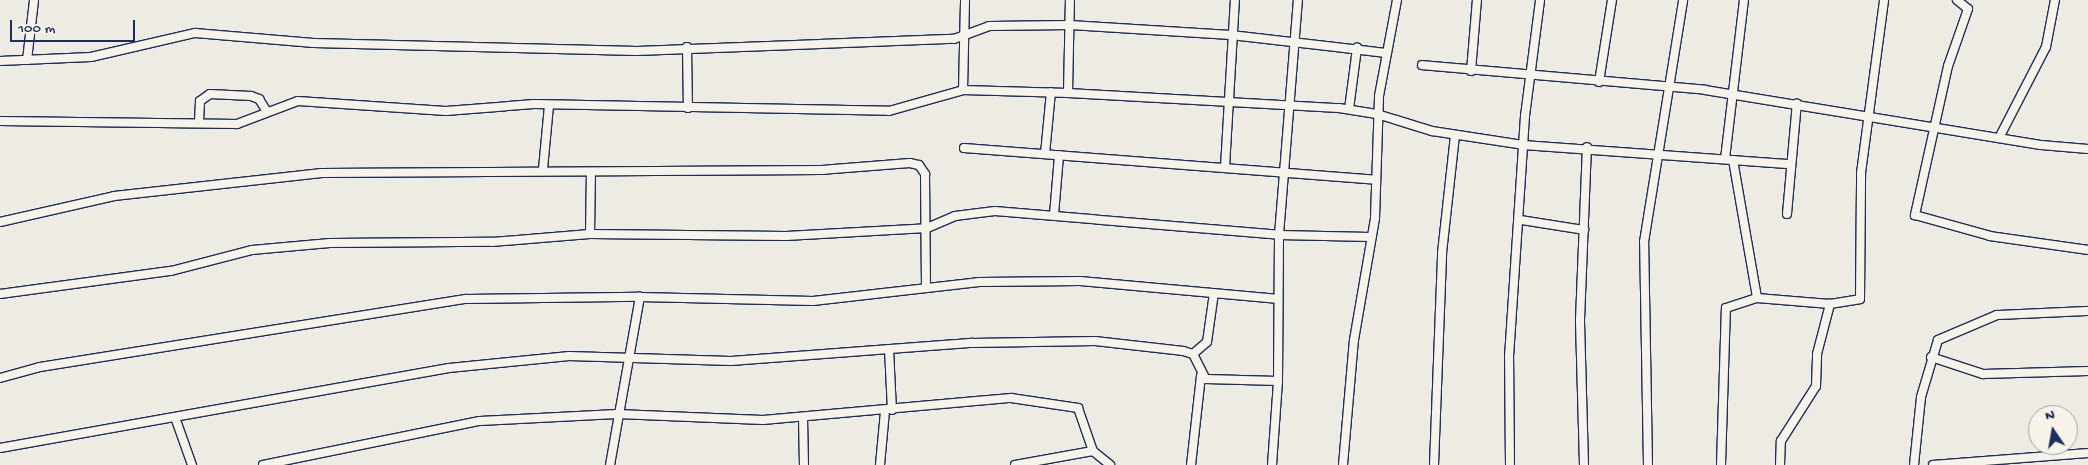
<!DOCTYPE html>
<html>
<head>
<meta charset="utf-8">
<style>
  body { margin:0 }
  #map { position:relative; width:2088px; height:465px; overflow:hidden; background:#eeebe2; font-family:"Gochi Hand",sans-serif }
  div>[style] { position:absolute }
  .roads { filter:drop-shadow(1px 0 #1b2f5e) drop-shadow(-1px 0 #1b2f5e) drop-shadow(0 1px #1b2f5e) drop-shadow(0 -1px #1b2f5e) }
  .street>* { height:8px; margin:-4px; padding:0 4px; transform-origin:4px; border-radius:4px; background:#f7f3e8 }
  span { translate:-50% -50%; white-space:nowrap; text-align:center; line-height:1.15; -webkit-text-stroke:5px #f7f3e8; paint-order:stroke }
  .north { position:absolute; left:2028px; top:405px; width:50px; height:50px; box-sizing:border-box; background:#f7f3e8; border:1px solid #9fa5b1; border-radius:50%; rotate:348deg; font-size:14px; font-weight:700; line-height:20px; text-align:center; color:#1b2f5e }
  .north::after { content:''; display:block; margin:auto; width:18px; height:22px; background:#1b2f5e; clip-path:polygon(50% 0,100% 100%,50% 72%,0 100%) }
  .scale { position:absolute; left:10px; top:20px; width:125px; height:22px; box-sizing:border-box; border:2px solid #1b2f5e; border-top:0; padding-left:6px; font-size:15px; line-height:18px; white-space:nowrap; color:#1b2f5e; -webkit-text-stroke:4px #f7f3e8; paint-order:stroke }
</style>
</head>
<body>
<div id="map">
  <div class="roads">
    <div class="street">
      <div style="left:1957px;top:0;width:14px;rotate:39deg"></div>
      <div style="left:1968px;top:9px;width:60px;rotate:109.3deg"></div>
      <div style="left:1948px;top:66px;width:153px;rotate:102.5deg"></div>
      <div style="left:1915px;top:215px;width:78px;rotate:15.6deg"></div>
      <div style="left:1990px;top:236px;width:99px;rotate:8.1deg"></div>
      <div style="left:687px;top:47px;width:61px;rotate:89.1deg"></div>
      <div style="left:27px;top:60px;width:60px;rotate:-83.3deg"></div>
      <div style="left:0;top:61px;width:91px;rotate:-2.5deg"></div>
      <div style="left:91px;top:57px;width:107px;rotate:-13deg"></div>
      <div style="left:195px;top:33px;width:119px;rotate:4.8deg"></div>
      <div style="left:314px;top:43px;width:323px;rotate:1.4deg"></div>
      <div style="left:637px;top:51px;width:317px;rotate:-2.2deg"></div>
      <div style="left:954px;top:39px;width:37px;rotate:-20deg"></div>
      <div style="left:989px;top:26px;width:81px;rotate:-0.7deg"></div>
      <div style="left:1070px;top:25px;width:161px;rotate:3.6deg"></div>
      <div style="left:1231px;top:35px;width:156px;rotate:6.6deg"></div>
      <div style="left:1422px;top:65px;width:284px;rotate:5deg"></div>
      <div style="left:1705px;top:90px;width:340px;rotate:9.3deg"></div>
      <div style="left:2041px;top:145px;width:47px;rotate:4.9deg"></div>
      <div style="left:1471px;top:71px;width:71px;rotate:-85.2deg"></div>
      <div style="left:1599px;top:82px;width:83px;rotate:-81deg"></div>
      <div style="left:963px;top:90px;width:90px;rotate:-88.7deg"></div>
      <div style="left:1068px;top:93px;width:93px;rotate:-88.8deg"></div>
      <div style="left:1349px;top:109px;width:62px;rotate:-82.5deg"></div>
      <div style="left:0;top:121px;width:237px;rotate:0.7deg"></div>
      <div style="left:237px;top:124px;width:65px;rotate:-20.7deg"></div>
      <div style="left:298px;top:101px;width:148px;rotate:3.9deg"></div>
      <div style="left:446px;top:111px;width:88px;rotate:-4.5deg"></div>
      <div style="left:534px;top:104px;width:355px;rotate:1.1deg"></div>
      <div style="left:889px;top:111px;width:77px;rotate:-15.8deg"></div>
      <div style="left:963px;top:90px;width:105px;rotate:1.6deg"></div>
      <div style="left:1068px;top:93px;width:271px;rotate:3.2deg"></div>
      <div style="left:1339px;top:108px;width:38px;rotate:9deg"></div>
      <div style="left:1377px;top:114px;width:58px;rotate:17.2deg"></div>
      <div style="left:1432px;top:131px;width:92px;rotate:8.7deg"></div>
      <div style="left:1523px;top:145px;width:268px;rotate:4.1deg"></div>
      <div style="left:199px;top:121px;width:20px;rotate:-87deg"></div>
      <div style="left:200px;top:101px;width:12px;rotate:-35deg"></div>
      <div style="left:210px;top:94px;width:41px;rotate:2.8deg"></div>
      <div style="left:251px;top:96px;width:9px;rotate:21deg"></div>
      <div style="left:259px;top:99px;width:15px;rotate:58deg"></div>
      <div style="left:1999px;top:138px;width:102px;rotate:-62.7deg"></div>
      <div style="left:2046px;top:47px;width:48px;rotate:-79.2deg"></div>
      <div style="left:964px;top:148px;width:413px;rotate:4.4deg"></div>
      <div style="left:1045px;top:154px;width:62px;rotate:-84.5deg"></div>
      <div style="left:1725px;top:159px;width:160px;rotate:-83.2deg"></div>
      <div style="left:1733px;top:160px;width:140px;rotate:80.1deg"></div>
      <div style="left:1225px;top:167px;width:167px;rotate:-86.6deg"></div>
      <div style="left:543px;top:169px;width:64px;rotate:-84.6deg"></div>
      <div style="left:1787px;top:214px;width:111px;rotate:-84.9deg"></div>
      <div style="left:1054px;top:215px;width:60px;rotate:-85.2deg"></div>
      <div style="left:1521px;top:220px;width:64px;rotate:9deg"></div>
      <div style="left:0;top:222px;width:117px;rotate:-12.8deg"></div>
      <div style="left:114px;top:196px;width:209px;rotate:-6.3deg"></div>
      <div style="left:322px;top:173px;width:500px;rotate:-0.34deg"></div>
      <div style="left:822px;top:170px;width:88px;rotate:-4.5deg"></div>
      <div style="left:910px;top:163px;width:9px;rotate:13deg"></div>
      <div style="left:919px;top:165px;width:11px;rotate:56deg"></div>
      <div style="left:925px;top:174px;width:113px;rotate:89.5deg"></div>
      <div style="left:590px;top:234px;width:62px;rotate:-89.1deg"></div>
      <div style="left:0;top:294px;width:173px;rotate:-7.7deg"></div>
      <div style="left:171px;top:271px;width:84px;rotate:-14.5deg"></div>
      <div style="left:252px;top:250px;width:78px;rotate:-5.1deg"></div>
      <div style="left:330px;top:243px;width:162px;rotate:-0.4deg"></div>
      <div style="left:492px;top:242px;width:98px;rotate:-4.7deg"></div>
      <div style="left:590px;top:234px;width:196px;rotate:0.6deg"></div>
      <div style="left:786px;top:236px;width:141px;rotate:-3.2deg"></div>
      <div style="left:927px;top:228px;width:30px;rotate:-23deg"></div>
      <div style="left:955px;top:216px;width:40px;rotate:-7.1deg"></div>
      <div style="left:995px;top:211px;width:285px;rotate:4.8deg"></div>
      <div style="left:1279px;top:235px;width:91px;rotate:1.3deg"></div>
      <div style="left:889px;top:349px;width:61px;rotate:87.2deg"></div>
      <div style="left:1193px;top:354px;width:18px;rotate:-41deg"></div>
      <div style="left:1207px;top:342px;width:49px;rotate:-81.9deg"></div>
      <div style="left:1931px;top:357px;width:55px;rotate:18.1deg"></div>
      <div style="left:1983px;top:374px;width:105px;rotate:-1.6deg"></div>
      <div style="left:0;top:378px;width:41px;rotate:-15.4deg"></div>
      <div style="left:40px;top:367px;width:431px;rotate:-9.1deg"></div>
      <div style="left:466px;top:299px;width:174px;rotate:-0.7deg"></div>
      <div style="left:640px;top:297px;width:173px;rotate:1.3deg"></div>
      <div style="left:813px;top:301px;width:167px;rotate:-6.5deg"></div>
      <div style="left:979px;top:282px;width:101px;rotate:-0.6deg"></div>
      <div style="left:1080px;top:281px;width:197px;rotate:5.2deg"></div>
      <div style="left:803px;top:418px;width:47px;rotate:88.8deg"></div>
      <div style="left:176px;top:420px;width:48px;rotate:70.4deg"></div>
      <div style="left:0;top:448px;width:456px;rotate:-10.1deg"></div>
      <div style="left:449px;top:368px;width:121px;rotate:-5.7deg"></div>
      <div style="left:569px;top:356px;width:162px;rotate:1.8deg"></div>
      <div style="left:731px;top:361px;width:242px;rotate:-4.3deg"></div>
      <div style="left:972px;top:343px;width:123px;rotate:-0.9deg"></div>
      <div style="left:1095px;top:341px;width:89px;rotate:6.5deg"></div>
      <div style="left:1183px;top:351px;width:10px;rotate:17deg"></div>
      <div style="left:1193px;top:354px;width:28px;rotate:63deg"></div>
      <div style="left:1206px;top:379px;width:72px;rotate:1.6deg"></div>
      <div style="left:263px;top:465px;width:221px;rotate:-11.5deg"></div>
      <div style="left:480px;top:421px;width:137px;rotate:-2.9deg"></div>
      <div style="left:617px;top:414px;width:146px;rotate:2.4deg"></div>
      <div style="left:763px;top:420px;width:249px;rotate:-5.1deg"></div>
      <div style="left:1011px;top:398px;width:68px;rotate:8.5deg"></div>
      <div style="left:1078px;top:408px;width:46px;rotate:70.8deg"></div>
      <div style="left:1093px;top:451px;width:22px;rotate:39deg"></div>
      <div style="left:610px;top:465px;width:171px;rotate:-79.9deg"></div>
      <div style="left:880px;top:465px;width:54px;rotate:-84.7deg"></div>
      <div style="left:1015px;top:465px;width:79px;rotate:-10.2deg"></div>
      <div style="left:1191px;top:465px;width:90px;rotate:-83.6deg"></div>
      <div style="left:1272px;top:465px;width:84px;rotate:-85.9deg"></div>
      <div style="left:1278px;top:381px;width:146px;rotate:-89.6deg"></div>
      <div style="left:1279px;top:235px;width:236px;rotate:-85.4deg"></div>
      <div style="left:1343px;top:465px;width:125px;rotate:-85deg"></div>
      <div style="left:1354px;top:340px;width:124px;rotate:-80.2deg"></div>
      <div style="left:1375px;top:218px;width:122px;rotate:-88.1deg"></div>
      <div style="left:1379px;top:96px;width:98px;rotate:-79.4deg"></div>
      <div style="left:1434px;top:465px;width:212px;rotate:-87.8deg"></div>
      <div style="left:1442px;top:253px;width:118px;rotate:-83.7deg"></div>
      <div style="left:1510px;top:465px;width:108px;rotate:-90.5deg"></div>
      <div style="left:1509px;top:357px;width:242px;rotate:-86.2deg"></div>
      <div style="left:1525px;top:116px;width:117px;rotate:-82.6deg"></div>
      <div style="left:1584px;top:465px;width:145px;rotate:-91.6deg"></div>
      <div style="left:1580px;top:320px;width:173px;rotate:-87.7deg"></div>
      <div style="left:1648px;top:465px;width:223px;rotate:-91deg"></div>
      <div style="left:1644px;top:242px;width:245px;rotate:-80.8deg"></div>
      <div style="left:1721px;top:465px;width:157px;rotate:-88.2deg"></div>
      <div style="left:1726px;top:308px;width:33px;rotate:-18deg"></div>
      <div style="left:1757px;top:298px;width:73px;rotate:4.7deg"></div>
      <div style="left:1830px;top:304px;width:30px;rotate:-9deg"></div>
      <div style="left:1860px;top:299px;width:126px;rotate:-89.5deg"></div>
      <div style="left:1861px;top:173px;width:175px;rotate:-82.4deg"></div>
      <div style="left:1780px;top:465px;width:24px;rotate:-88deg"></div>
      <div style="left:1781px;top:441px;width:65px;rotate:-57.5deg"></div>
      <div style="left:1816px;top:386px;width:32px;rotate:-88deg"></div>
      <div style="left:1817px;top:354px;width:52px;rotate:-75.4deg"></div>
      <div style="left:1914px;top:465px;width:68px;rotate:-84.1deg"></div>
      <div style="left:1921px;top:397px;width:59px;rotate:-73.4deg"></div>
      <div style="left:1938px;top:340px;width:64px;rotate:-23deg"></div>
      <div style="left:1997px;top:315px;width:91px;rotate:-2.5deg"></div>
      <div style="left:1933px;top:465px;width:155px;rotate:-4.4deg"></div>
    </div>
  </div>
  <div class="north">N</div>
  <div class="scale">100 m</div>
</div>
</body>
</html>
